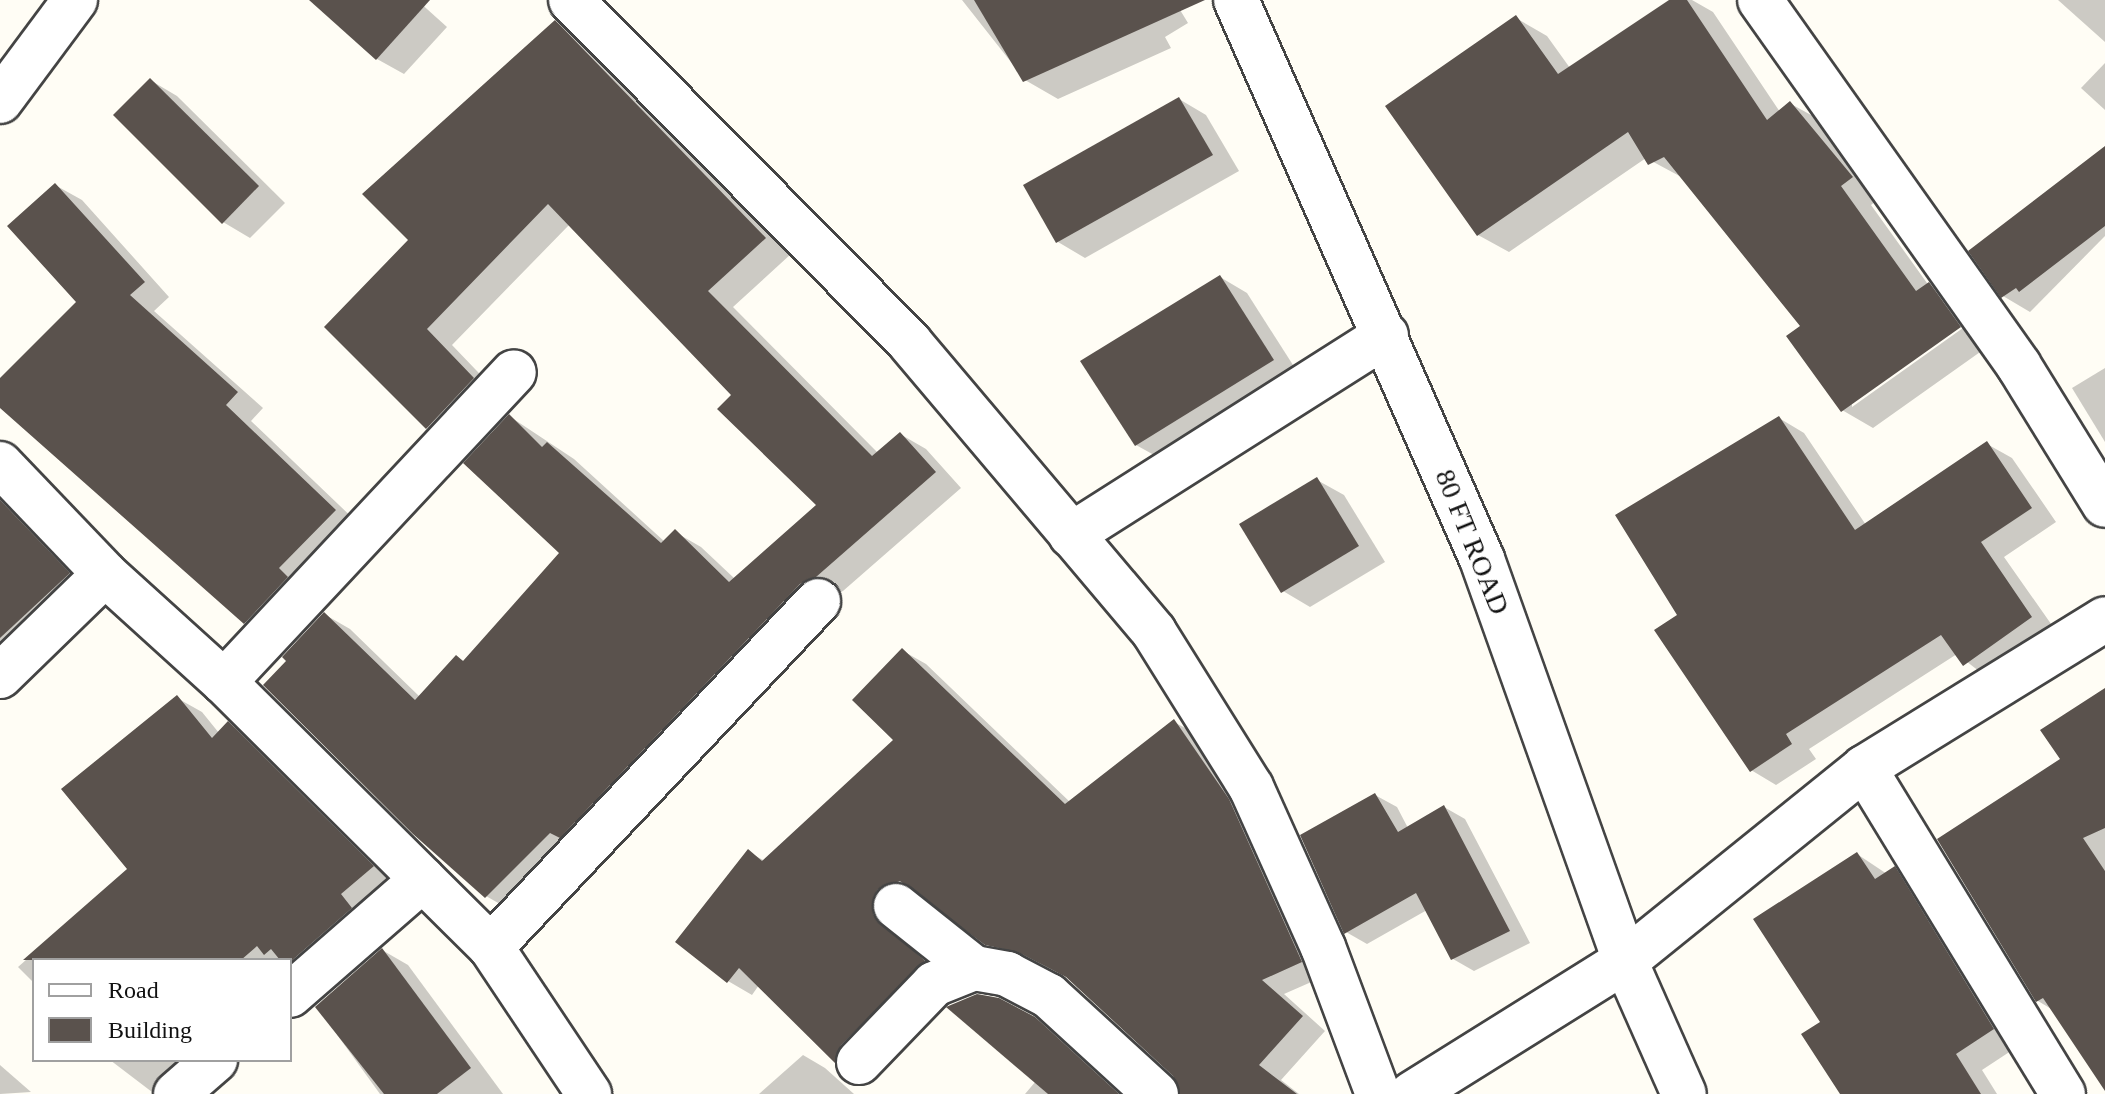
<!DOCTYPE html>
<html>
<head>
<meta charset="utf-8">
<style>
  body { margin:0 }
  #map { position:relative; width:2105px; height:1094px; overflow:hidden; background:#fffdf5; font-family:Georgia,serif }
  div>[style] { position:absolute }
  .shadow>* { inset:0; background:#0003 }
  .building>* { inset:0; background:#5a524d }
  .roads { filter:drop-shadow(2px 0 #444) drop-shadow(-2px 0 #444) drop-shadow(0 2px #444) drop-shadow(0 -2px #444) }
  .minor>* { height:44px; margin:-22px; padding:0 22px; transform-origin:22px; border-radius:22px; background:#fff }
  .tertiary>* { height:44px; margin:-22px; padding:0 22px; transform-origin:22px; border-radius:22px; background:#fff }
  span { translate:-50% -50%; white-space:nowrap; text-align:center; line-height:1.15; -webkit-text-stroke:8px #fff; paint-order:stroke }
  .street-label { font-size:28px; color:#111 }
  .legend { position:absolute; left:32px; top:958px; width:260px; height:104px; box-sizing:border-box; background:#fff; border:2px solid #a0a0a0; margin:0; padding:10px 14px; list-style:none; font-size:24px; color:#111 }
  .legend li { display:flex; align-items:center; gap:16px; height:40px }
  .legend b { width:40px; border:2px solid #a0a0a0 }
</style>
</head>
<body>
<div id="map">
  <div class="shadow">
    <div style="clip-path:polygon(312px 0,417px 0,447px 27px,404px 74px,377px 59px)"></div>
    <div style="clip-path:polygon(962px 0,1174px 0,1188px 23px,1165px 37px,1171px 48px,1058px 99px,1025px 80px)"></div>
    <div style="clip-path:polygon(evenodd,1673px 0,1692px 0,1713px 12px,1780px 112px,1791px 104px,1822px 121px,1882px 196px,1871px 205px,1927px 283px,1960px 302px,1990px 345px,1873px 428px,1842px 410px,1803px 326px,1685px 179px,1646px 158px,1509px 252px,1478px 235px,1516px 18px,1547px 36px,1570px 68px,1673px 0,1968px 319px,1970px 323px,1852px 407px,1852px 402px,1968px 319px)"></div>
    <div style="clip-path:polygon(2058px 0,2105px 0,2105px 42px)"></div>
    <div style="clip-path:polygon(556px 22px,582px 37px,791px 254px,733px 307px,878px 453px,900px 434px,926px 449px,961px 488px,843px 591px,826px 598px,512px 911px,486px 896px,289px 661px,324px 614px,350px 629px,420px 697px,457px 657px,465px 662px,562px 552px,509px 416px,574px 459px,665px 542px,675px 532px,701px 547px,735px 579px,819px 505px,733px 395px,570px 224px,452px 345px,499px 394px,454px 443px,428px 428px,327px 327px,411px 240px)"></div>
    <div style="clip-path:polygon(2105px 63px,2105px 110px,2081px 88px)"></div>
    <div style="clip-path:polygon(150px 80px,177px 96px,285px 203px,250px 238px,223px 222px)"></div>
    <div style="clip-path:polygon(1179px 99px,1206px 115px,1239px 171px,1085px 258px,1058px 242px)"></div>
    <div style="clip-path:polygon(2105px 149px,2105px 236px,2030px 312px,2003px 296px)"></div>
    <div style="clip-path:polygon(55px 185px,82px 200px,169px 297px,154px 311px,263px 408px,251px 421px,361px 526px,272px 637px,246px 622px,0 406px,0 381px,79px 302px)"></div>
    <div style="clip-path:polygon(1220px 277px,1247px 293px,1300px 376px,1163px 460px,1136px 445px)"></div>
    <div style="clip-path:polygon(2105px 368px,2105px 442px,2072px 388px)"></div>
    <div style="clip-path:polygon(1779px 418px,1804px 433px,1866px 525px,1987px 444px,2012px 458px,2056px 522px,2004px 557px,2056px 631px,1989px 679px,1957px 654px,1809px 749px,1816px 759px,1776px 785px,1751px 770px,1679px 616px)"></div>
    <div style="clip-path:polygon(0 461px,100px 592px,0 682px)"></div>
    <div style="clip-path:polygon(1317px 480px,1344px 495px,1385px 562px,1310px 607px,1283px 591px)"></div>
    <div style="clip-path:polygon(903px 651px,926px 664px,1071px 803px,1174px 722px,1198px 735px,1252px 814px,1325px 976px,1284px 994px,1325px 1031px,1281px 1080px,1299px 1094px,1181px 1094px,1174px 1074px,1069px 978px,1044px 964px,1011px 957px,922px 895px,901px 903px,947px 975px,859px 1075px,836px 1062px,759px 985px,752px 995px,728px 981px,748px 852px,765px 861px,896px 741px)"></div>
    <div style="clip-path:polygon(2105px 691px,2105px 1087px,2053px 1010px,2038px 1001px,2062px 760px)"></div>
    <div style="clip-path:polygon(177px 698px,202px 712px,219px 733px,228px 724px,253px 738px,397px 881px,290px 972px,290px 960px,34px 960px,34px 983px,18px 967px,129px 869px)"></div>
    <div style="clip-path:polygon(1375px 795px,1397px 807px,1408px 828px,1444px 807px,1465px 819px,1530px 943px,1474px 971px,1453px 959px,1427px 910px,1367px 944px,1346px 932px)"></div>
    <div style="clip-path:polygon(1857px 854px,1887px 874px,1895px 869px,1922px 884px,2020px 1045px,1982px 1070px,1997px 1094px,1843px 1094px,1822px 1023px)"></div>
    <div style="clip-path:polygon(382px 950px,408px 965px,503px 1094px,380px 1094px,317px 1007px)"></div>
    <div style="clip-path:polygon(1034px 1018px,1059px 1033px,1128px 1094px,1025px 1094px,1036px 1081px)"></div>
    <div style="clip-path:polygon(803px 1055px,825px 1068px,854px 1094px,759px 1094px)"></div>
    <div style="clip-path:polygon(110px 1060px,189px 1060px,152px 1092px)"></div>
    <div style="clip-path:polygon(0 1065px,31px 1092px,0 1094px)"></div>
  </div>
  <div class="building">
    <div style="clip-path:polygon(309px 0,430px 0,376px 60px)"></div>
    <div style="clip-path:polygon(974px 0,1205px 0,1023px 82px)"></div>
    <div style="clip-path:polygon(1669px 0,1687px 0,1767px 120px,1790px 101px,1853px 177px,1841px 186px,1916px 291px,1929px 282px,1961px 327px,1841px 412px,1786px 336px,1800px 326px,1664px 157px,1648px 165px,1628px 132px,1477px 236px,1385px 106px,1516px 15px,1558px 74px)"></div>
    <div style="clip-path:polygon(555px 20px,766px 238px,708px 291px,872px 456px,900px 432px,936px 472px,816px 577px,800px 584px,560px 838px,550px 833px,485px 898px,413px 834px,263px 685px,286px 661px,282px 657px,324px 612px,415px 700px,456px 655px,463px 661px,559px 553px,463px 463px,509px 414px,542px 447px,547px 442px,661px 543px,675px 529px,729px 582px,816px 505px,717px 409px,731px 395px,548px 204px,427px 329px,474px 378px,426px 429px,324px 327px,408px 240px,362px 194px)"></div>
    <div style="clip-path:polygon(150px 78px,259px 186px,222px 224px,113px 115px)"></div>
    <div style="clip-path:polygon(1179px 97px,1213px 155px,1056px 243px,1023px 185px)"></div>
    <div style="clip-path:polygon(2105px 146px,2105px 226px,2019px 292px,2016px 288px,2001px 298px,1968px 251px)"></div>
    <div style="clip-path:polygon(55px 183px,145px 282px,130px 295px,238px 392px,226px 405px,336px 510px,279px 568px,288px 577px,244px 624px,0 408px,0 378px,76px 302px,7px 226px)"></div>
    <div style="clip-path:polygon(1220px 275px,1274px 360px,1135px 446px,1080px 361px)"></div>
    <div style="clip-path:polygon(1779px 416px,1855px 530px,1987px 441px,2032px 508px,1981px 542px,2032px 617px,1963px 666px,1941px 635px,1786px 734px,1792px 744px,1750px 772px,1654px 630px,1677px 615px,1615px 515px)"></div>
    <div style="clip-path:polygon(1317px 477px,1359px 546px,1281px 593px,1239px 524px)"></div>
    <div style="clip-path:polygon(0 500px,70px 573px,0 638px)"></div>
    <div style="clip-path:polygon(902px 648px,1065px 804px,1174px 719px,1229px 799px,1302px 962px,1262px 980px,1303px 1016px,1259px 1065px,1297px 1094px,1180px 1094px,1173px 1076px,1066px 977px,1018px 952px,985px 945px,900px 881px,877px 890px,873px 914px,925px 961px,841px 1045px,835px 1063px,739px 968px,727px 983px,675px 942px,748px 849px,762px 861px,893px 740px,852px 700px)"></div>
    <div style="clip-path:polygon(2105px 688px,2105px 828px,2083px 838px,2105px 871px,2105px 1091px,2043px 998px,2036px 1002px,1937px 839px,2060px 759px,2040px 730px)"></div>
    <div style="clip-path:polygon(177px 695px,212px 738px,228px 721px,374px 866px,341px 894px,352px 908px,290px 962px,280px 960px,271px 949px,264px 955px,257px 946px,241px 960px,23px 960px,127px 869px,61px 789px)"></div>
    <div style="clip-path:polygon(1375px 793px,1398px 832px,1444px 805px,1510px 931px,1451px 960px,1416px 893px,1344px 934px,1300px 835px)"></div>
    <div style="clip-path:polygon(1857px 852px,1875px 879px,1895px 866px,1994px 1029px,1956px 1054px,1981px 1094px,1840px 1094px,1801px 1034px,1820px 1022px,1753px 919px)"></div>
    <div style="clip-path:polygon(382px 948px,471px 1068px,437px 1094px,384px 1094px,315px 1007px)"></div>
    <div style="clip-path:polygon(977px 994px,999px 998px,1035px 1017px,1119px 1094px,1048px 1094px,946px 1007px)"></div>
  </div>
  <div class="roads">
    <div class="minor">
      <div style="left:571px;top:0;width:482px;rotate:45.3deg"></div>
      <div style="left:910px;top:343px;width:378px;rotate:49.8deg"></div>
      <div style="left:1154px;top:632px;width:183px;rotate:58deg"></div>
      <div style="left:1251px;top:787px;width:175px;rotate:65.8deg"></div>
      <div style="left:1323px;top:947px;width:157px;rotate:69.5deg"></div>
      <div style="left:1760px;top:0;width:448px;rotate:54.7deg"></div>
      <div style="left:2019px;top:366px;width:163px;rotate:58.3deg"></div>
      <div style="left:0;top:101px;width:126px;rotate:-53.4deg"></div>
      <div style="left:0;top:464px;width:152px;rotate:46.3deg"></div>
      <div style="left:105px;top:574px;width:161px;rotate:42.2deg"></div>
      <div style="left:224px;top:682px;width:376px;rotate:44.8deg"></div>
      <div style="left:491px;top:947px;width:177px;rotate:56.3deg"></div>
      <div style="left:1071px;top:535px;width:373px;rotate:-32.4deg"></div>
      <div style="left:0;top:676px;width:146px;rotate:-44.2deg"></div>
      <div style="left:224px;top:682px;width:424px;rotate:-46.9deg"></div>
      <div style="left:1864px;top:768px;width:382px;rotate:58.6deg"></div>
      <div style="left:896px;top:906px;width:100px;rotate:38.5deg"></div>
      <div style="left:491px;top:947px;width:476px;rotate:-46.6deg"></div>
      <div style="left:290px;top:995px;width:176px;rotate:-41.1deg"></div>
      <div style="left:859px;top:1062px;width:108px;rotate:-46.1deg"></div>
      <div style="left:934px;top:984px;width:43px;rotate:-21.8deg"></div>
      <div style="left:974px;top:968px;width:34px;rotate:10deg"></div>
      <div style="left:1007px;top:974px;width:47px;rotate:27.6deg"></div>
      <div style="left:1049px;top:996px;width:145px;rotate:42.5deg"></div>
      <div style="left:176px;top:1094px;width:52px;rotate:-41.1deg"></div>
      <div style="left:1412px;top:1094px;width:251px;rotate:-32deg"></div>
      <div style="left:1625px;top:961px;width:307px;rotate:-38.9deg"></div>
      <div style="left:1864px;top:768px;width:283px;rotate:-31.7deg"></div>
    </div>
    <div class="tertiary">
      <div style="left:1236px;top:0;width:611px;rotate:66.25deg"></div>
      <div style="left:1482px;top:559px;width:427px;rotate:70.4deg"></div>
      <div style="left:1625px;top:961px;width:145px;rotate:66.1deg"></div>
    </div>
  </div>
  <div class="street-label">
    <span style="left:1472px;top:542px;rotate:68deg">80 FT ROAD</span>
  </div>
  <ul class="legend">
  <li><b style="height:10px;background:#fff"></b>Road</li>
  <li><b style="height:22px;background:#5a524d"></b>Building</li>
  </ul>
</div>
</body>
</html>
